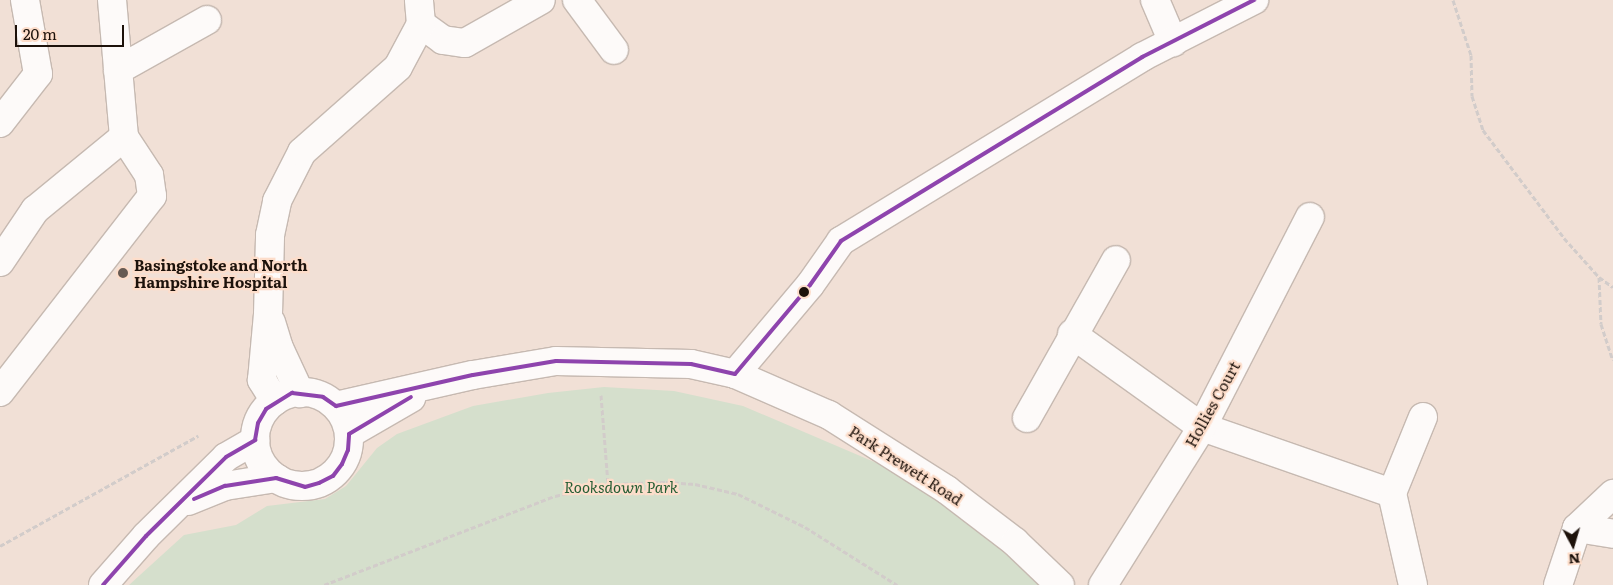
<!DOCTYPE html>
<html>
<head>
<meta charset="utf-8">
<style>
  body { margin:0 }
  #map { position:relative; width:1613px; height:585px; overflow:hidden; background:#f1e0d6; font-family:Literata,serif }
  div>[style] { position:absolute }
  .green>* { inset:0; background:#d5dfcc }
  .path>* { height:3px; margin-top:-1.5px; transform-origin:0; background:repeating-linear-gradient(90deg,#d2ccca 0 5px,transparent 0 7.5px) }
  .roads { filter:drop-shadow(1px 0 #c6b9b1) drop-shadow(-1px 0 #c6b9b1) drop-shadow(0 1px #c6b9b1) drop-shadow(0 -1px #c6b9b1) }
  .minor>* { height:28px; margin:-14px; padding:0 14px; transform-origin:14px; border-radius:14px; background:#fdfaf9 }
  .minor>.ring { margin:-14px; padding:0; box-sizing:content-box; background:none; border:28px solid #fdfaf9; border-radius:50% }
  .bus-1>* { height:4px; margin:-2px; padding:0 2px; transform-origin:2px; border-radius:2px; background:#8e44ad }
  .dots>* { width:14px; height:14px; translate:-50% -50%; box-sizing:border-box; border:2px solid #fdddca; border-radius:50% }
  span { translate:-50% -50%; white-space:nowrap; text-align:center; line-height:1.15; -webkit-text-stroke:4.5px #fdddca; paint-order:stroke }
  .poi-label { font-size:15px; color:#1d120b; font-weight:700 }
  .left { translate:0 -50%; text-align:left }
  .street-label { font-size:15px; color:#1d120b }
  .park-label { font-size:15px; color:#245d33; font-style:italic }
  .north { position:absolute; left:1548px; top:520px; width:50px; height:50px; -webkit-text-stroke:4px #fdddca; paint-order:stroke; rotate:174deg; font-size:14px; font-weight:700; line-height:20px; text-align:center; color:#1d120b }
  .north::after { content:''; display:block; margin:auto; width:18px; height:22px; background:#1d120b; clip-path:polygon(50% 0,100% 100%,50% 72%,0 100%) }
  .scale { position:absolute; left:15px; top:25px; width:109px; height:22px; box-sizing:border-box; border:2px solid #1d120b; border-top:0; padding-left:6px; font-size:15px; line-height:18px; white-space:nowrap; color:#1d120b; -webkit-text-stroke:4px #fdddca; paint-order:stroke }
</style>
</head>
<body>
<div id="map">
  <div class="green">
    <div style="clip-path:polygon(604px 387px,674px 391px,743px 406px,879px 464px,975px 525px,1041px 585px,129px 585px,184px 535px,236px 525px,267px 506px,325px 499px,346px 486px,377px 448px,397px 434px,473px 406px,548px 393px)"></div>
  </div>
  <div class="path">
    <div style="left:1453px;top:0;width:58px;rotate:71.9deg"></div>
    <div style="left:1471px;top:55px;width:41px;rotate:88.6deg"></div>
    <div style="left:1472px;top:96px;width:36px;rotate:72deg"></div>
    <div style="left:1483px;top:130px;width:135px;rotate:53.1deg"></div>
    <div style="left:1564px;top:238px;width:52px;rotate:48.1deg"></div>
    <div style="left:1599px;top:277px;width:17px;rotate:36deg"></div>
    <div style="left:1599px;top:277px;width:47px;rotate:87.6deg"></div>
    <div style="left:1601px;top:324px;width:38px;rotate:72deg"></div>
    <div style="left:601px;top:395px;width:89px;rotate:85.5deg"></div>
    <div style="left:0;top:546px;width:227px;rotate:-29.1deg"></div>
    <div style="left:324px;top:585px;width:248px;rotate:-21.1deg"></div>
    <div style="left:555px;top:496px;width:54px;rotate:-12.8deg"></div>
    <div style="left:608px;top:484px;width:58px;rotate:-2deg"></div>
    <div style="left:666px;top:482px;width:29px;rotate:4deg"></div>
    <div style="left:695px;top:484px;width:44px;rotate:13.1deg"></div>
    <div style="left:738px;top:494px;width:75px;rotate:26.2deg"></div>
    <div style="left:805px;top:527px;width:109px;rotate:32.2deg"></div>
  </div>
  <div class="roads">
    <div class="minor">
      <div style="left:577px;top:0;width:62px;rotate:53.5deg"></div>
      <div style="left:1155px;top:0;width:46px;rotate:66.8deg"></div>
      <div style="left:421px;top:24px;width:27px;rotate:36deg"></div>
      <div style="left:443px;top:40px;width:22px;rotate:8deg"></div>
      <div style="left:465px;top:43px;width:87px;rotate:-29.5deg"></div>
      <div style="left:118px;top:70px;width:102px;rotate:-29.3deg"></div>
      <div style="left:0;top:123px;width:62px;rotate:-52.2deg"></div>
      <div style="left:38px;top:74px;width:75px;rotate:-100deg"></div>
      <div style="left:0;top:262px;width:63px;rotate:-56.1deg"></div>
      <div style="left:35px;top:210px;width:115px;rotate:-39.4deg"></div>
      <div style="left:124px;top:137px;width:138px;rotate:-95deg"></div>
      <div style="left:271px;top:322px;width:27px;rotate:73deg"></div>
      <div style="left:279px;top:348px;width:50px;rotate:65deg"></div>
      <div style="left:1072px;top:334px;width:160px;rotate:35.6deg"></div>
      <div style="left:1202px;top:427px;width:201px;rotate:19.2deg"></div>
      <div style="left:735px;top:374px;width:116px;rotate:-49.9deg"></div>
      <div style="left:810px;top:285px;width:54px;rotate:-54.8deg"></div>
      <div style="left:841px;top:241px;width:353px;rotate:-31.4deg"></div>
      <div style="left:1142px;top:57px;width:126px;rotate:-27deg"></div>
      <div style="left:0;top:392px;width:248px;rotate:-52.2deg"></div>
      <div style="left:152px;top:196px;width:21px;rotate:-98deg"></div>
      <div style="left:149px;top:175px;width:45px;rotate:-123.3deg"></div>
      <div class="ring" style="left:255px;top:392px;width:66px;height:66px"></div>
      <div style="left:275px;top:401px;width:25px;rotate:-122deg"></div>
      <div style="left:262px;top:380px;width:66px;rotate:-84.8deg"></div>
      <div style="left:268px;top:314px;width:79px;rotate:-88.5deg"></div>
      <div style="left:270px;top:235px;width:35px;rotate:-78deg"></div>
      <div style="left:277px;top:201px;width:55px;rotate:-63deg"></div>
      <div style="left:302px;top:152px;width:128px;rotate:-41.5deg"></div>
      <div style="left:398px;top:67px;width:49px;rotate:-61.9deg"></div>
      <div style="left:421px;top:24px;width:24px;rotate:-95deg"></div>
      <div style="left:336px;top:406px;width:140px;rotate:-12.8deg"></div>
      <div style="left:473px;top:375px;width:84px;rotate:-9.6deg"></div>
      <div style="left:556px;top:361px;width:135px;rotate:1.3deg"></div>
      <div style="left:691px;top:364px;width:45px;rotate:12.8deg"></div>
      <div style="left:735px;top:374px;width:103px;rotate:23.6deg"></div>
      <div style="left:829px;top:415px;width:140px;rotate:32.4deg"></div>
      <div style="left:947px;top:490px;width:86px;rotate:37.4deg"></div>
      <div style="left:1015px;top:542px;width:62px;rotate:43.7deg"></div>
      <div style="left:1027px;top:418px;width:181px;rotate:-60.6deg"></div>
      <div style="left:349px;top:434px;width:72px;rotate:-30.1deg"></div>
      <div style="left:188px;top:501px;width:40px;rotate:-22deg"></div>
      <div style="left:225px;top:486px;width:52px;rotate:-8.9deg"></div>
      <div style="left:1577px;top:528px;width:36px;rotate:9deg"></div>
      <div style="left:103px;top:585px;width:65px;rotate:-48.7deg"></div>
      <div style="left:146px;top:536px;width:112px;rotate:-44.6deg"></div>
      <div style="left:226px;top:457px;width:34px;rotate:-30deg"></div>
      <div style="left:1103px;top:585px;width:186px;rotate:-57.9deg"></div>
      <div style="left:1202px;top:427px;width:236px;rotate:-62.8deg"></div>
      <div style="left:1413px;top:585px;width:94px;rotate:-102.9deg"></div>
      <div style="left:1392px;top:493px;width:82px;rotate:-67.8deg"></div>
      <div style="left:1558px;top:585px;width:60px;rotate:-71.6deg"></div>
      <div style="left:1577px;top:528px;width:50px;rotate:-43.4deg"></div>
    </div>
  </div>
  <div class="bus-1">
    <div style="left:735px;top:374px;width:116px;rotate:-49.9deg"></div>
    <div style="left:810px;top:285px;width:54px;rotate:-54.8deg"></div>
    <div style="left:841px;top:241px;width:353px;rotate:-31.4deg"></div>
    <div style="left:1142px;top:57px;width:126px;rotate:-27deg"></div>
    <div style="left:194px;top:499px;width:34px;rotate:-23deg"></div>
    <div style="left:225px;top:486px;width:52px;rotate:-8.9deg"></div>
    <div style="left:276px;top:478px;width:30px;rotate:17deg"></div>
    <div style="left:305px;top:487px;width:15px;rotate:-16deg"></div>
    <div style="left:319px;top:483px;width:16px;rotate:-27deg"></div>
    <div style="left:333px;top:476px;width:15px;rotate:-53deg"></div>
    <div style="left:342px;top:464px;width:15px;rotate:-67deg"></div>
    <div style="left:348px;top:450px;width:16px;rotate:-86deg"></div>
    <div style="left:349px;top:434px;width:72px;rotate:-30.8deg"></div>
    <div style="left:103px;top:585px;width:65px;rotate:-48.7deg"></div>
    <div style="left:146px;top:536px;width:112px;rotate:-44.6deg"></div>
    <div style="left:226px;top:457px;width:34px;rotate:-30deg"></div>
    <div style="left:255px;top:440px;width:17px;rotate:-80deg"></div>
    <div style="left:258px;top:423px;width:16px;rotate:-60deg"></div>
    <div style="left:266px;top:409px;width:31px;rotate:-32deg"></div>
    <div style="left:292px;top:393px;width:31px;rotate:7deg"></div>
    <div style="left:323px;top:397px;width:16px;rotate:35deg"></div>
    <div style="left:336px;top:406px;width:140px;rotate:-12.8deg"></div>
    <div style="left:473px;top:375px;width:84px;rotate:-9.6deg"></div>
    <div style="left:556px;top:361px;width:135px;rotate:1.3deg"></div>
    <div style="left:691px;top:364px;width:45px;rotate:12.8deg"></div>
  </div>
  <div class="dots">
    <div style="left:123px;top:273px;background:#675a52"></div>
    <div style="left:804px;top:292px;background:#1d120b"></div>
  </div>
  <div class="poi-label">
    <span class="left" style="left:134px;top:273px">Basingstoke and North<br>Hampshire Hospital</span>
  </div>
  <div class="street-label">
    <span style="left:1212px;top:404px;rotate:-61deg">Hollies Court</span>
    <span style="left:906px;top:465px;rotate:33deg">Park Prewett Road</span>
  </div>
  <div class="park-label">
    <span style="left:621px;top:487px">Rooksdown Park</span>
  </div>
  <div class="north">N</div>
  <div class="scale">20 m</div>
</div>
</body>
</html>
